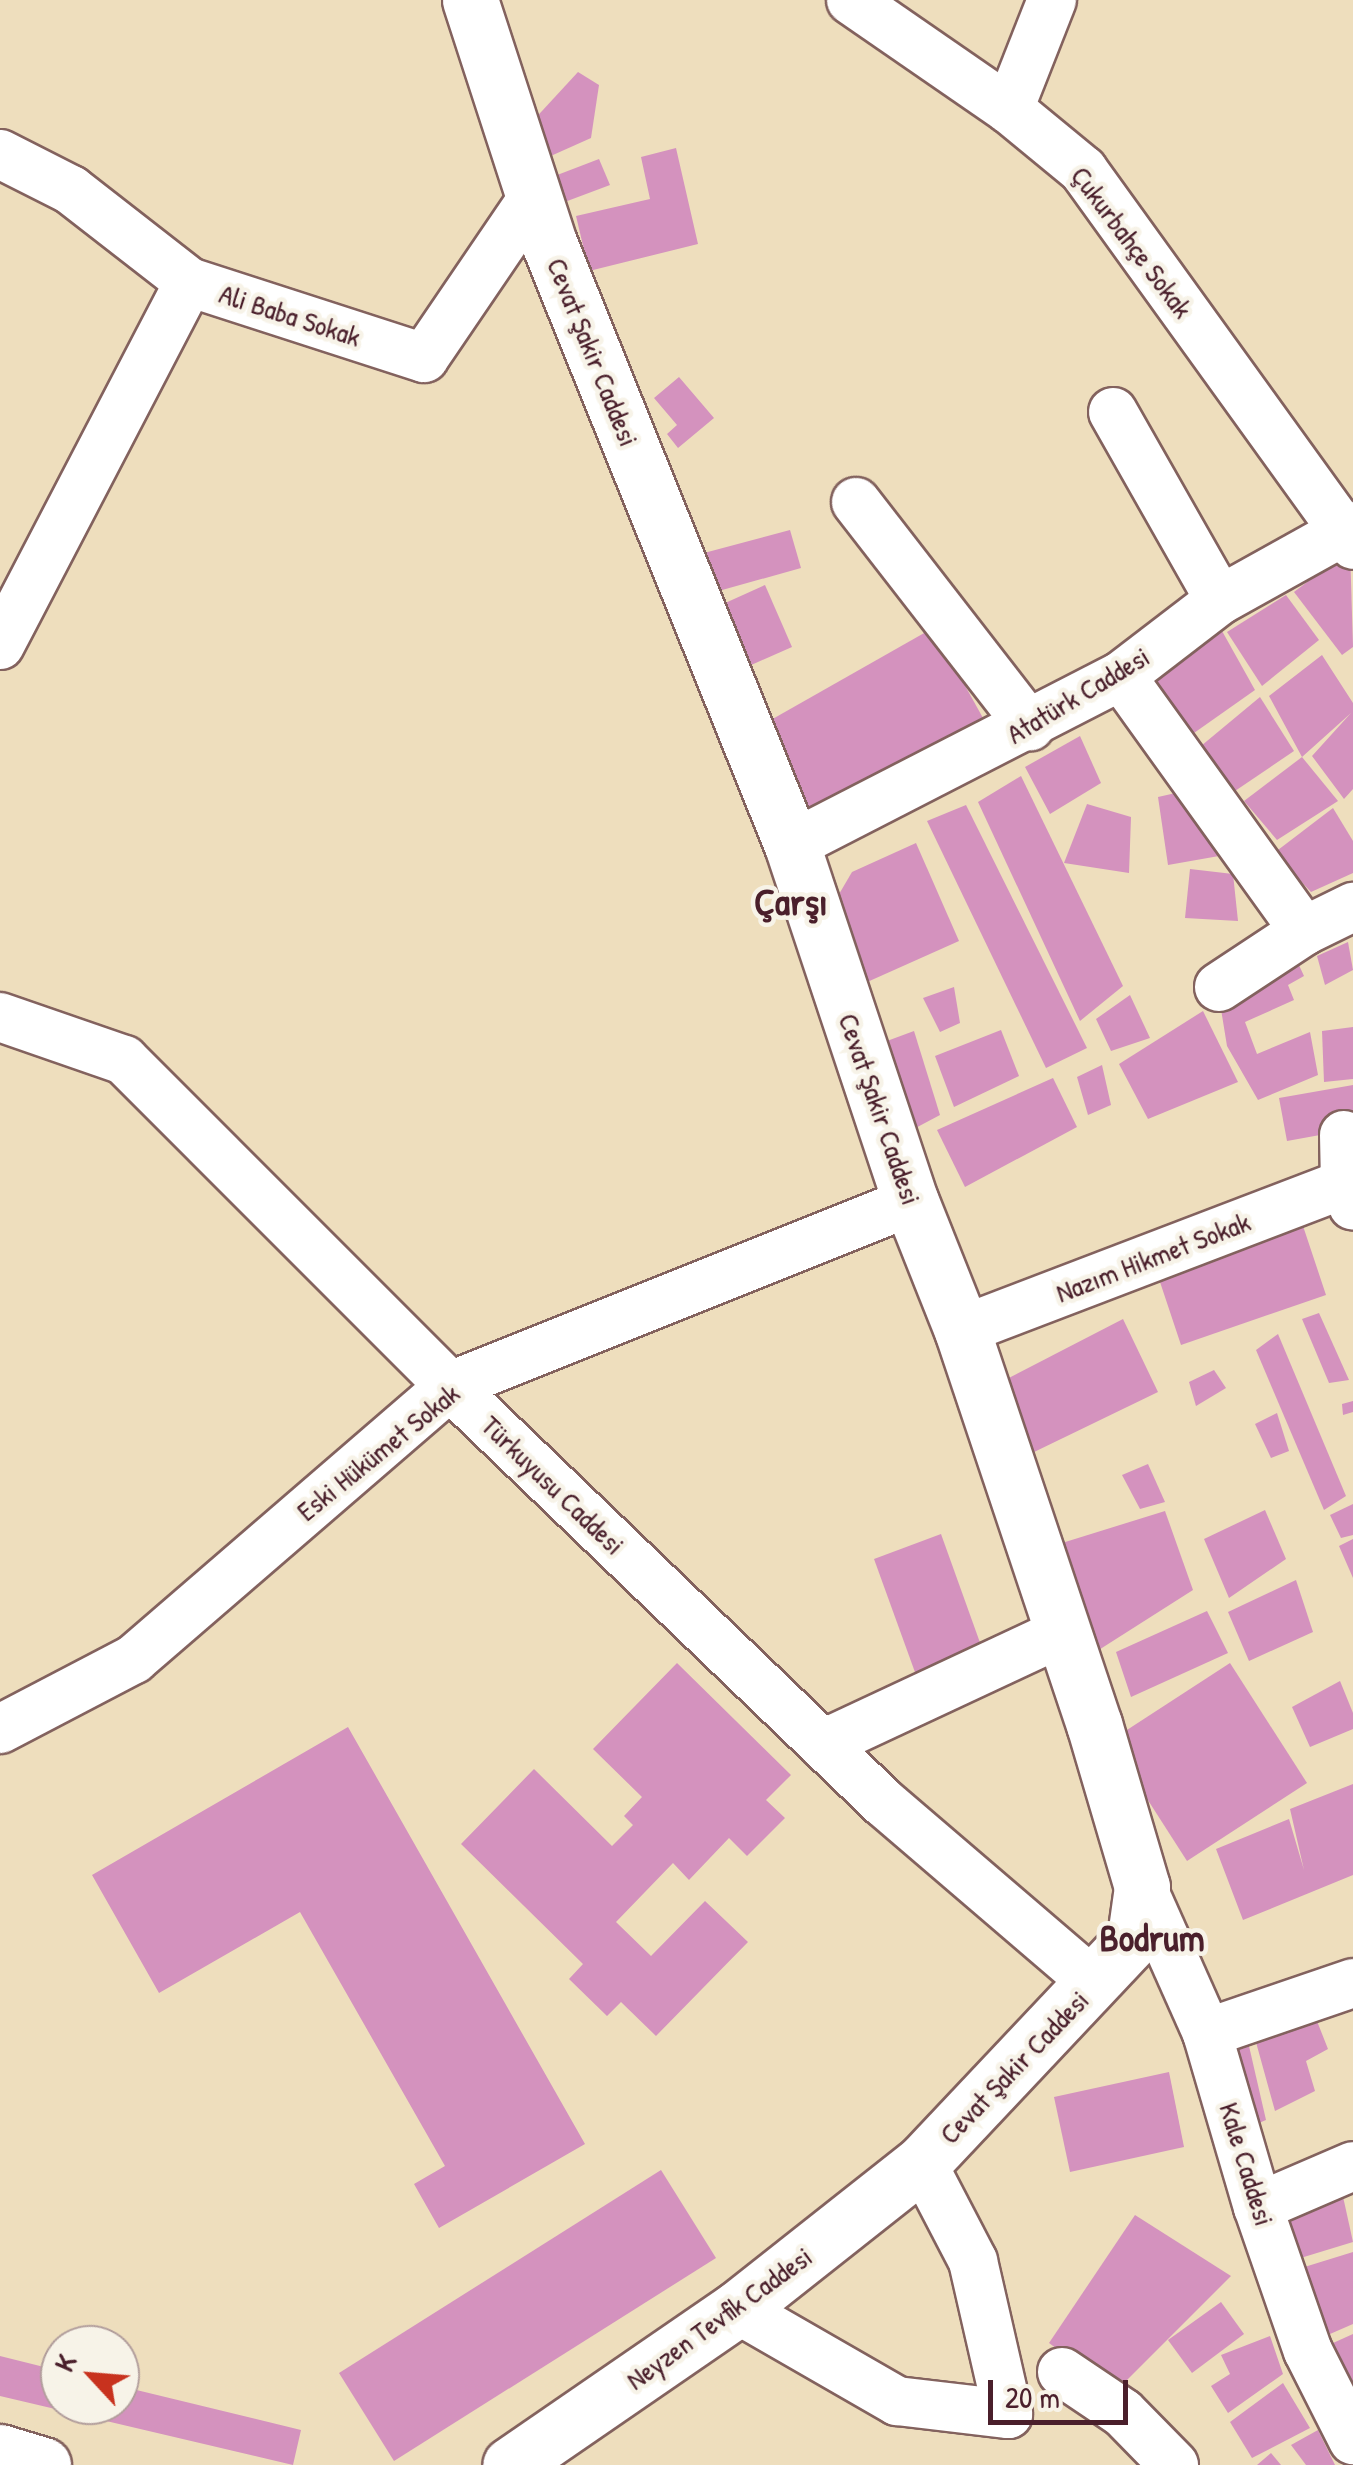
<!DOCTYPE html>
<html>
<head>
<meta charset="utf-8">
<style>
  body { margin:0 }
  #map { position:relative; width:1353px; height:2465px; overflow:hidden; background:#eedebd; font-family:"Patrick Hand",sans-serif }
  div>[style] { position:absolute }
  .building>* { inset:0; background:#d492be }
  .roads { filter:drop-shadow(2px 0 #83625e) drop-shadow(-2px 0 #83625e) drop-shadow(0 2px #83625e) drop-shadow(0 -2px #83625e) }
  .minor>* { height:48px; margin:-24px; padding:0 24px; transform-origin:24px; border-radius:24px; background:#fff }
  .major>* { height:55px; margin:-27.5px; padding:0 27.5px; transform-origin:27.5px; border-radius:27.5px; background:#fff }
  span { translate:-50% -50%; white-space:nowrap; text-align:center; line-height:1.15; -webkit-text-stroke:9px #f7f3e8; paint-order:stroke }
  .street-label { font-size:28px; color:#4a1f2b }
  .district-label { font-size:38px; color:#4a1f2b; font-weight:700 }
  .north { position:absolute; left:40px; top:2325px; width:100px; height:100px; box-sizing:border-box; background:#f7f3e8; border:2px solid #b29e9c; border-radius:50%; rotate:296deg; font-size:28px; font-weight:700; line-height:40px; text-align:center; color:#4a1f2b }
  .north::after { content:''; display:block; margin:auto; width:35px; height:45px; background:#c8321e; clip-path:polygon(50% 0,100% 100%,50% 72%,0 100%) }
  .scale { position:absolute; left:988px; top:2380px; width:140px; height:45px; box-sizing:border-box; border:5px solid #4a1f2b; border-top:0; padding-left:12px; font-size:30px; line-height:35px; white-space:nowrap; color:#4a1f2b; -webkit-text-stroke:8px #f7f3e8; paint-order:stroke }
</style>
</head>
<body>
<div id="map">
  <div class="building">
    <div style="clip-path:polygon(578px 72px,599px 85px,591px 138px,544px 159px,530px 124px)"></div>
    <div style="clip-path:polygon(676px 148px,698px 244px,589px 271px,576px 216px,650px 199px,641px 157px)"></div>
    <div style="clip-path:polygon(599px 159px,610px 185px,562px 203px,552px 177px)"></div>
    <div style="clip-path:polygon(679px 377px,714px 418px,678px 448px,667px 434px,677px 425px,654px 398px)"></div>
    <div style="clip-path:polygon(790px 530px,801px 568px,715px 592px,704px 553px)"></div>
    <div style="clip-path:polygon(1350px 549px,1353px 647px,1342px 655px,1294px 592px)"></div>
    <div style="clip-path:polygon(765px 585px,792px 647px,749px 666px,723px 604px)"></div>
    <div style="clip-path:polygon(1286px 595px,1319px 640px,1262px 686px,1227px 632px)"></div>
    <div style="clip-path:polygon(1217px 622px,1255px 690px,1194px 733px,1150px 672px)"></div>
    <div style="clip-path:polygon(933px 628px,983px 718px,812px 814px,762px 725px)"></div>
    <div style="clip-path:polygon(1322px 655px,1353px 703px,1353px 789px,1344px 799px,1312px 756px,1351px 713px,1302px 757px,1269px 696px)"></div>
    <div style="clip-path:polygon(1260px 697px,1294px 751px,1235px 791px,1201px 746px)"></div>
    <div style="clip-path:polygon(1080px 736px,1101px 783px,1050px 814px,1025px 767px)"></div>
    <div style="clip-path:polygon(1302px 757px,1338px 801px,1277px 840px,1244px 801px)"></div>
    <div style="clip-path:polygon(1021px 776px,1123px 986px,1080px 1021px,978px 802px)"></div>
    <div style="clip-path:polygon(1189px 790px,1236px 853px,1168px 865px,1158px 797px)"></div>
    <div style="clip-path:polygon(1087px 804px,1131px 817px,1129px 873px,1064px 863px)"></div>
    <div style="clip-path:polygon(966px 805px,1087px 1048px,1046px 1068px,927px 821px)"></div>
    <div style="clip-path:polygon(1333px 808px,1353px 841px,1353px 873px,1311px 892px,1274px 853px)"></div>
    <div style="clip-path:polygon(916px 843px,959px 941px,865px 983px,835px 901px,852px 872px)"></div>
    <div style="clip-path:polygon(1190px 869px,1233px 874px,1238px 921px,1185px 918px)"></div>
    <div style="clip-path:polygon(1348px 942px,1353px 970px,1325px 985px,1317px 956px)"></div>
    <div style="clip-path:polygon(1292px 950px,1304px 976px,1288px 985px,1294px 1000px,1245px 1022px,1257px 1054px,1310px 1032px,1318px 1075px,1258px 1100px,1227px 1046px,1220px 1003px)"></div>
    <div style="clip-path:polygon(954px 987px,960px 1023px,940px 1032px,923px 998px)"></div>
    <div style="clip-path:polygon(1130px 995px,1150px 1038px,1111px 1051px,1096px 1019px)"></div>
    <div style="clip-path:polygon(1203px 1011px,1238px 1082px,1148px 1119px,1119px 1064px)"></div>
    <div style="clip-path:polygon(1353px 1027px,1353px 1079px,1324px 1082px,1322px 1031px)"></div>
    <div style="clip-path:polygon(1001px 1030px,1019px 1076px,954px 1107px,935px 1056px)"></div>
    <div style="clip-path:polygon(914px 1031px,940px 1115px,908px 1132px,868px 1048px)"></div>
    <div style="clip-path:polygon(1102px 1065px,1111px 1105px,1088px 1115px,1077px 1077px)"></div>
    <div style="clip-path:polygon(1053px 1078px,1077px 1127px,965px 1187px,937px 1130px)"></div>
    <div style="clip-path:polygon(1353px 1085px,1353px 1129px,1287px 1141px,1279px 1098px)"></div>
    <div style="clip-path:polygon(1301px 1220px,1326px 1295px,1181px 1345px,1156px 1270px)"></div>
    <div style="clip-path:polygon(1319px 1313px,1349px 1380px,1329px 1383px,1302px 1319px)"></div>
    <div style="clip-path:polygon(1123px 1319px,1158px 1392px,1030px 1454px,1005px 1380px)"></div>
    <div style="clip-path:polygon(1278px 1334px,1346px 1496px,1324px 1510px,1256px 1350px)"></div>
    <div style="clip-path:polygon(1214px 1370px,1226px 1388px,1196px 1406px,1189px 1382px)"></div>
    <div style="clip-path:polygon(1353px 1401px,1353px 1412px,1343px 1415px,1342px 1404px)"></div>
    <div style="clip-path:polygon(1277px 1413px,1289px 1451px,1271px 1458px,1255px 1424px)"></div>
    <div style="clip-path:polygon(1148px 1464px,1165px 1502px,1140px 1509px,1122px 1475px)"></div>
    <div style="clip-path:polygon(1353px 1504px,1353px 1535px,1341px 1538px,1330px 1515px)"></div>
    <div style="clip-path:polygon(1265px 1510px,1286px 1559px,1229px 1598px,1204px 1539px)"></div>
    <div style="clip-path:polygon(1165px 1511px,1193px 1590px,1094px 1653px,1062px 1543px)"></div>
    <div style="clip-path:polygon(941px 1534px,983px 1651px,916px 1675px,874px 1559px)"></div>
    <div style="clip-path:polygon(1353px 1539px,1353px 1578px,1339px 1546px)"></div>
    <div style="clip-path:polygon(1296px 1580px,1313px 1632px,1249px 1661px,1228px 1612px)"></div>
    <div style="clip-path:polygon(1207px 1611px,1228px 1653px,1131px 1697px,1116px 1652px)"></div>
    <div style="clip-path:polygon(677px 1663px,791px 1775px,766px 1800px,785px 1818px,747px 1856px,729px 1838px,689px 1880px,673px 1863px,616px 1922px,651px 1956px,705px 1901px,748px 1942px,656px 2036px,621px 2002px,607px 2016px,569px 1979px,583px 1964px,461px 1844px,534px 1769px,612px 1846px,633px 1825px,624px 1816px,642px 1797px,593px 1749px)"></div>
    <div style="clip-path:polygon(1230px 1663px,1307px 1783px,1187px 1861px,1110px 1741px)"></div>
    <div style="clip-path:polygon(1340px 1681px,1353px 1713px,1353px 1729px,1310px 1747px,1292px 1707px)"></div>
    <div style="clip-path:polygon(348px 1727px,585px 2144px,439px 2228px,414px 2184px,445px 2166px,300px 1912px,159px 1993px,92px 1875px)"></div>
    <div style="clip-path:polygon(1353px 1784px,1353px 1875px,1243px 1920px,1216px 1849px,1289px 1819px,1304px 1870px,1290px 1809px)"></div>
    <div style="clip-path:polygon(1313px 2011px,1328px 2049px,1306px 2061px,1315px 2091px,1275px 2111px,1254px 2035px)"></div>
    <div style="clip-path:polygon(1246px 2033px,1266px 2120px,1247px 2128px,1223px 2047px)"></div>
    <div style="clip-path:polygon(1169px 2072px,1184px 2147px,1070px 2172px,1054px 2097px)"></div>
    <div style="clip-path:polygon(661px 2170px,716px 2258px,394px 2461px,339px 2373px)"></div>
    <div style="clip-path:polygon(1340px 2183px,1353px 2242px,1294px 2260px,1271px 2213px)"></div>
    <div style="clip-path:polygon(1135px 2215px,1231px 2276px,1115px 2392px,1049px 2343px)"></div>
    <div style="clip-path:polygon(1353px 2252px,1353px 2324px,1330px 2334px,1298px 2269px)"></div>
    <div style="clip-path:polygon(1221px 2302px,1244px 2334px,1192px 2373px,1168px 2340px)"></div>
    <div style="clip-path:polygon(1353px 2334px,1353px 2390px,1333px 2343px)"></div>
    <div style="clip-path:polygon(1270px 2336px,1283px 2374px,1228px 2413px,1211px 2386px,1230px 2374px,1221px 2355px)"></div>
    <div style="clip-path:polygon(0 2356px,60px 2371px,60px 2405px,120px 2405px,120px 2386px,301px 2430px,293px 2465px,0 2396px)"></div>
    <div style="clip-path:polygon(1283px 2383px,1310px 2428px,1252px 2458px,1230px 2422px)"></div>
    <div style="clip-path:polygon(1318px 2430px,1335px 2465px,1306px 2465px,1291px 2445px)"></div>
    <div style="clip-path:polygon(1271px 2453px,1281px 2465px,1257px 2465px)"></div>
  </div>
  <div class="roads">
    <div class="minor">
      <div style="left:851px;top:0;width:192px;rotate:34.6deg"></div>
      <div style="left:1009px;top:109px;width:96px;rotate:39.5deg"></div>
      <div style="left:1083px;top:170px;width:462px;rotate:54.2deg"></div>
      <div style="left:1009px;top:109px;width:117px;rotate:-68.5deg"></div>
      <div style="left:0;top:154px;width:80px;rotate:26.9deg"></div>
      <div style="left:71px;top:190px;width:150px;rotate:37.9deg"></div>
      <div style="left:1113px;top:412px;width:216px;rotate:60.4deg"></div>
      <div style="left:856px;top:502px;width:284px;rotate:52.2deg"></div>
      <div style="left:0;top:645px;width:409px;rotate:-62.5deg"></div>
      <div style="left:189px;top:282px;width:247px;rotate:17.9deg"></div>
      <div style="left:424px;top:358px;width:196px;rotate:-55.8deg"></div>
      <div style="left:1121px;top:676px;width:314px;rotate:54.3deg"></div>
      <div style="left:792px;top:845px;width:370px;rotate:-27.2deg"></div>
      <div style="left:1121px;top:676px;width:125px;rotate:-37.5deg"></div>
      <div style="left:1220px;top:600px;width:152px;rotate:-29.1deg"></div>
      <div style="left:1219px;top:987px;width:102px;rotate:-33.4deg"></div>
      <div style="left:1304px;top:931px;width:55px;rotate:-26.1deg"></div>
      <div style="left:0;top:1017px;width:131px;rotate:19.1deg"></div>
      <div style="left:124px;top:1060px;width:461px;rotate:45deg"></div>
      <div style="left:450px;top:1386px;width:602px;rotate:43.86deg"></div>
      <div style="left:884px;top:1803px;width:277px;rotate:40.6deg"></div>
      <div style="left:1344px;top:1135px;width:49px;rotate:88.8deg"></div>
      <div style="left:1345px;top:1184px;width:23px;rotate:70deg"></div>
      <div style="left:962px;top:1330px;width:410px;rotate:-20.9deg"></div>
      <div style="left:0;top:1729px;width:151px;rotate:-27.6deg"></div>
      <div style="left:134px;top:1659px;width:418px;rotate:-40.8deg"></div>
      <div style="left:450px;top:1386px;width:496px;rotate:-21.8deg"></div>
      <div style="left:823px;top:1744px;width:265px;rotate:-25deg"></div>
      <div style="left:1142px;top:1887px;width:160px;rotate:66deg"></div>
      <div style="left:1207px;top:2033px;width:181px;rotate:73.7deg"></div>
      <div style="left:1258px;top:2207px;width:152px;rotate:70.9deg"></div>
      <div style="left:1308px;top:2351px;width:100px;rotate:63.2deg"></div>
      <div style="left:1207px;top:2033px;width:154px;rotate:-18.9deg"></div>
      <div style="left:1258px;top:2207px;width:103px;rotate:-23.3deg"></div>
      <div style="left:737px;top:2309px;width:185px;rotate:29.9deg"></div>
      <div style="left:897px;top:2401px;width:112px;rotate:6.7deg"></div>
      <div style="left:1008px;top:2414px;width:157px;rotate:-102.9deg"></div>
      <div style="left:973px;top:2261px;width:110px;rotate:-117.5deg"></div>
      <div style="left:1062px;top:2372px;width:73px;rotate:33.9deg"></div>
      <div style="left:1123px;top:2413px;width:73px;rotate:45.6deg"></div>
    </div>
    <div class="major">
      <div style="left:470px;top:0;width:256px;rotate:72deg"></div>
      <div style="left:549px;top:243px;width:649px;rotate:68.02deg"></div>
      <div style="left:792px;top:845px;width:376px;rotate:71.6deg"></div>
      <div style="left:911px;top:1202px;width:138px;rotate:68.3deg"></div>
      <div style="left:962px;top:1330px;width:416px;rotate:71.5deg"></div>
      <div style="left:1094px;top:1724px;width:170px;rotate:73.6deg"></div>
      <div style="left:1142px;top:1887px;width:50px;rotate:98deg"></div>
      <div style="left:1135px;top:1937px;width:311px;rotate:133.3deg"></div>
      <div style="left:922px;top:2163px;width:236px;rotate:141.7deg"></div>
      <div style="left:737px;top:2309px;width:275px;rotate:145.5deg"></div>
      <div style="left:0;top:2452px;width:45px;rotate:16.8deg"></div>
    </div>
  </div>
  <div class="street-label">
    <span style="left:1132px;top:242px;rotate:53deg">Çukurbahçe Sokak</span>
    <span style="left:290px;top:315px;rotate:18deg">Ali Baba Sokak</span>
    <span style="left:593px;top:352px;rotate:68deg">Cevat Şakir Caddesi</span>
    <span style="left:1078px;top:695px;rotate:-31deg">Atatürk Caddesi</span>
    <span style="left:880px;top:1109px;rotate:71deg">Cevat Şakir Caddesi</span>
    <span style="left:1153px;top:1257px;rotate:-21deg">Nazım Hikmet Sokak</span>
    <span style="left:378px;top:1452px;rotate:-39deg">Eski Hükümet Sokak</span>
    <span style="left:553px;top:1485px;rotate:44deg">Türkuyusu Caddesi</span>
    <span style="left:1014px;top:2067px;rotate:-46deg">Cevat Şakir Caddesi</span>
    <span style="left:1247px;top:2164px;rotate:73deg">Kale Caddesi</span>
    <span style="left:719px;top:2318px;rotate:-36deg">Neyzen Tevfik Caddesi</span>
  </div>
  <div class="district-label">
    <span style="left:791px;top:902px">Çarşı</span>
    <span style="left:1152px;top:1938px">Bodrum</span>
  </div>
  <div class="north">K</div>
  <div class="scale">20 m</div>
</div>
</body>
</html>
